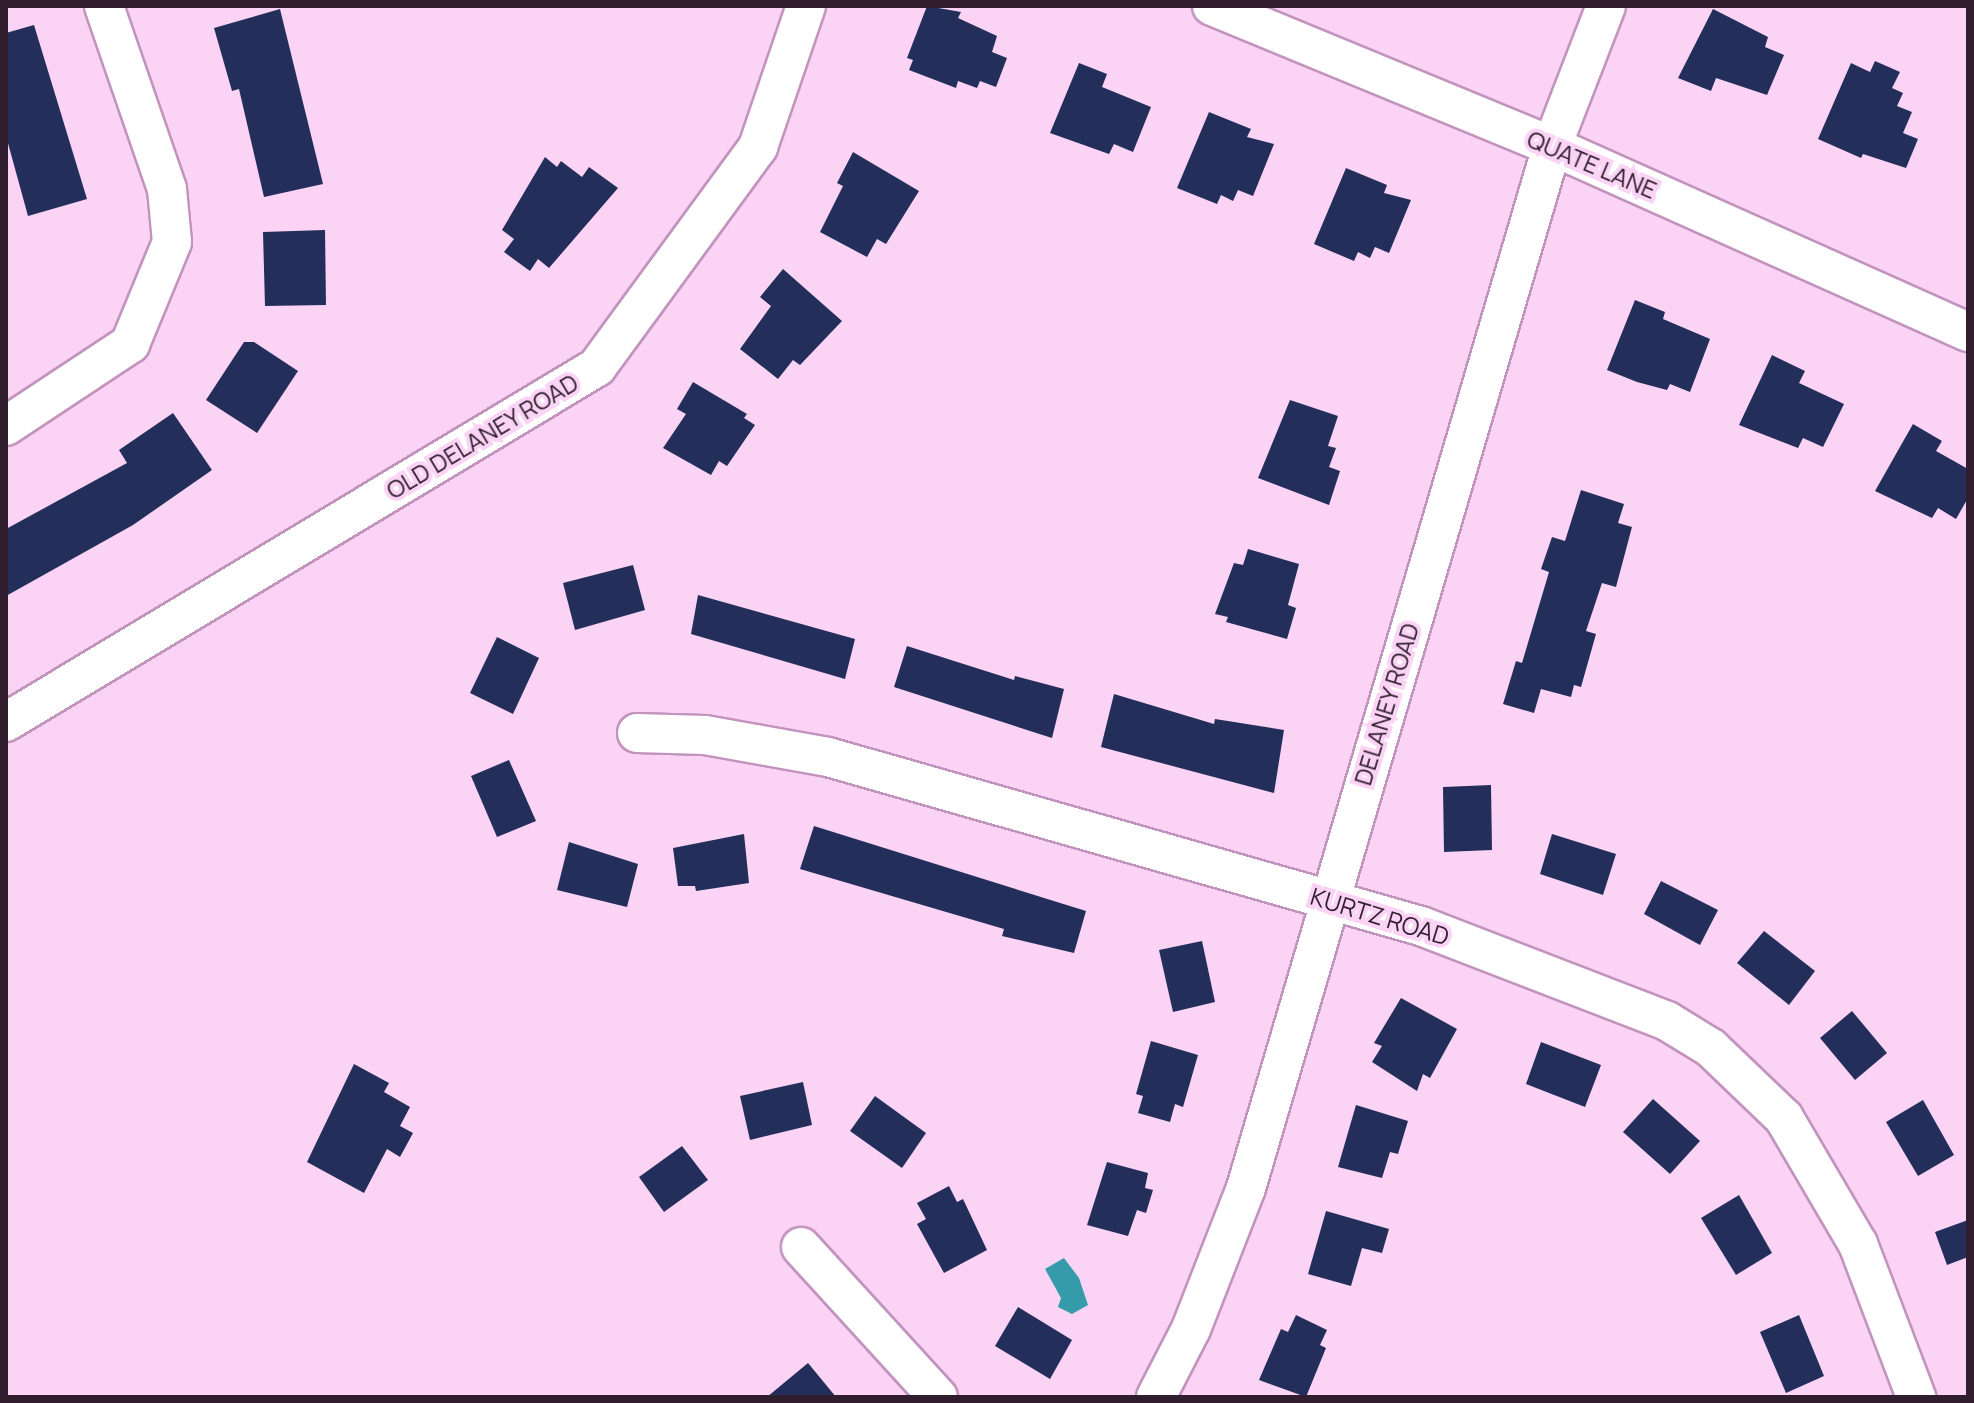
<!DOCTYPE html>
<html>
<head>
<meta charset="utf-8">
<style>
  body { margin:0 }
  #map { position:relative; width:1974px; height:1403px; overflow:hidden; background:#fad3f5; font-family:Manrope,sans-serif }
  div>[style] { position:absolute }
  .water>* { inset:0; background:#359bab }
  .building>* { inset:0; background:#232f5a }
  .roads { filter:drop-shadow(2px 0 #c294bd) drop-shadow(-2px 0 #c294bd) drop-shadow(0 2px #c294bd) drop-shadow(0 -2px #c294bd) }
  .minor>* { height:38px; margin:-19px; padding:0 19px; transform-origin:19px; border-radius:19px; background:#fff }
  span { translate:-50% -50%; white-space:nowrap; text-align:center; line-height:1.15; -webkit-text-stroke:8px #fad3f5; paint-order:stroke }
  .street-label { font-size:24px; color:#301e2e }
  .frame { position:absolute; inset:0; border:8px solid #301e2e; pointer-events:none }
</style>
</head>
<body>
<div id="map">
  <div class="water">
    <div style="clip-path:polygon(1064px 1258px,1079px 1278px,1088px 1305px,1072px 1314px,1058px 1307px,1061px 1298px,1045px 1269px)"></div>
  </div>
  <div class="building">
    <div style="clip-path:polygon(927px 6px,961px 12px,958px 18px,997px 36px,992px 52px,1007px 58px,996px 87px,980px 81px,977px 88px,958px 81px,956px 88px,909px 70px,913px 60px,907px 58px)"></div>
    <div style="clip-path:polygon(280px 9px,323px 184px,264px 197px,239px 89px,232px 91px,214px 28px)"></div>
    <div style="clip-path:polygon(1713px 9px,1768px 37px,1765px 47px,1784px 55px,1767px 95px,1716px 78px,1711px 91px,1678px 78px)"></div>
    <div style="clip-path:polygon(34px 25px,87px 199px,28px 216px,6px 136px,6px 33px)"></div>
    <div style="clip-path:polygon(1875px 61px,1900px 72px,1892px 88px,1903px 93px,1897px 106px,1912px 112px,1903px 133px,1918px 139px,1906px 168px,1863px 154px,1861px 158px,1818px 139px,1851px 63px,1870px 72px)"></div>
    <div style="clip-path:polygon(1079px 63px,1107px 74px,1102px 87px,1151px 107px,1133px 152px,1114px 144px,1109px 154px,1050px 133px)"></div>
    <div style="clip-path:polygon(1209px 112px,1251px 129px,1247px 137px,1274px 144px,1253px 196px,1238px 190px,1233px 201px,1221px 195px,1217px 204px,1177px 188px)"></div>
    <div style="clip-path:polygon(853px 152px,919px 191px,886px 244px,877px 239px,867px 257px,820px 232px,843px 186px,837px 183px)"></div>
    <div style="clip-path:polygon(545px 157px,557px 167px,561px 161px,582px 177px,589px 167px,618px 188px,549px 268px,538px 259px,530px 271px,504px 252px,514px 239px,502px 230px)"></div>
    <div style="clip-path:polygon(1346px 168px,1387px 185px,1384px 193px,1411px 200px,1389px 253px,1375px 247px,1370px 258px,1358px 252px,1354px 261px,1314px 244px)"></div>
    <div style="clip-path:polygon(325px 230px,326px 305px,265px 306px,263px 232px)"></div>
    <div style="clip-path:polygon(783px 269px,842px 321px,800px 365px,793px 360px,778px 379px,740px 349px,771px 306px,760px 297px)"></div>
    <div style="clip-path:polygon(1635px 300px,1665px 312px,1663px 319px,1710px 339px,1690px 392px,1670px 384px,1667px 390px,1637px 382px,1607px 370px)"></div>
    <div style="clip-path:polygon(244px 342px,254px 342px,298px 371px,257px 433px,206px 400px)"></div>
    <div style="clip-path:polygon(1772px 355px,1805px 371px,1799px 383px,1844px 404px,1823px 447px,1803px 438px,1798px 448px,1739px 425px)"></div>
    <div style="clip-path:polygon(693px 382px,747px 414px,744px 418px,755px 425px,727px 466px,719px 461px,711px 475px,663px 448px,686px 414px,677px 409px)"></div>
    <div style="clip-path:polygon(1290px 400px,1338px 416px,1328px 446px,1336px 448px,1329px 467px,1340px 471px,1329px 505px,1258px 478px)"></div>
    <div style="clip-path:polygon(173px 413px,212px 470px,133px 525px,6px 596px,6px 529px,127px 463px,119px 450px)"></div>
    <div style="clip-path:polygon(1913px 424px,1942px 441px,1936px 451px,1968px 469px,1968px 498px,1956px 519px,1938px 508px,1932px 518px,1875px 491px)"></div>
    <div style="clip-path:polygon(1581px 490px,1624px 504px,1618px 523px,1632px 527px,1616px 587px,1602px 583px,1586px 631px,1596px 634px,1581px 687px,1574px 685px,1571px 697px,1541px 689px,1534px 713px,1503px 704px,1516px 661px,1522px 663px,1549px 572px,1541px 569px,1552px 537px,1565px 541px)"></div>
    <div style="clip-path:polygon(1248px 549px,1299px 564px,1288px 605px,1296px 608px,1287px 639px,1226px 622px,1228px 617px,1215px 614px,1234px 563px,1243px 565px)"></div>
    <div style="clip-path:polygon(633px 565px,645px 610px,575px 630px,563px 583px)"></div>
    <div style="clip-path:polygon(698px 595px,855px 639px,845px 679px,691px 634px)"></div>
    <div style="clip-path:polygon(497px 637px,539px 658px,513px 714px,470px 693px)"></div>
    <div style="clip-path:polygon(907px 646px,1014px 680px,1015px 676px,1064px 689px,1052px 738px,894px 687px)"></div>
    <div style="clip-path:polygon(1114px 694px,1214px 724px,1215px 719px,1284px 730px,1274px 793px,1101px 747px)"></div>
    <div style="clip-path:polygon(509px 760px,536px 821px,497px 837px,471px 776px)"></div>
    <div style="clip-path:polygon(1491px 785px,1492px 850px,1444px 852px,1443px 787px)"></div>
    <div style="clip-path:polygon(814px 826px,1086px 911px,1074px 953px,1002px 936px,1004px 929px,800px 869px)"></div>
    <div style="clip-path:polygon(744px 834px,749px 883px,696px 891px,695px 886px,678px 886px,673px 848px)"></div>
    <div style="clip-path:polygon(1552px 834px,1616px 854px,1603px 895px,1540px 874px)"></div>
    <div style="clip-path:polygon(569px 842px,638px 864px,627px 907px,557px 890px)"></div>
    <div style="clip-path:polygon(1661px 881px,1718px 910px,1700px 945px,1644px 914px)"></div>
    <div style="clip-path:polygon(1764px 931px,1815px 971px,1789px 1005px,1737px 963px)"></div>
    <div style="clip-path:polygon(1202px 941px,1215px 1002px,1173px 1012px,1159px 950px)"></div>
    <div style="clip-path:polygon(1401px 998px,1457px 1029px,1430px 1078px,1423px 1074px,1417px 1091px,1372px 1062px,1382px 1046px,1374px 1043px)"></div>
    <div style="clip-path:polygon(1852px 1011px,1887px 1053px,1855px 1080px,1820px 1038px)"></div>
    <div style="clip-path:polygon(1151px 1041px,1198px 1055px,1183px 1107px,1175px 1104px,1170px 1122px,1138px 1113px,1143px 1096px,1136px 1094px)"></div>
    <div style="clip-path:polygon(1541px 1042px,1601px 1065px,1585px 1107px,1526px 1084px)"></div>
    <div style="clip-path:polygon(354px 1064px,389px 1083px,384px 1092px,410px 1107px,400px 1126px,413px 1133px,400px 1157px,387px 1149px,364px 1193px,307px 1162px)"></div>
    <div style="clip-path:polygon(803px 1082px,812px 1125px,750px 1140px,740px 1096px)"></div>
    <div style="clip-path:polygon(875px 1096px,926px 1133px,902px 1168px,850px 1131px)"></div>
    <div style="clip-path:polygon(1653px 1099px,1700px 1141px,1670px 1174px,1623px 1132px)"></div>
    <div style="clip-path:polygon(1923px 1100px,1954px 1155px,1918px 1176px,1886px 1122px)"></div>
    <div style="clip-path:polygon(1356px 1105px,1408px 1121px,1398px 1154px,1390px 1152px,1382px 1178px,1338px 1167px)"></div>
    <div style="clip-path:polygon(682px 1146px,708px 1180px,664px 1212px,639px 1177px)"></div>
    <div style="clip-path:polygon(1107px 1162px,1148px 1173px,1145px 1188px,1153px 1190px,1146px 1213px,1137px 1210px,1128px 1236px,1087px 1225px)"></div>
    <div style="clip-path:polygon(949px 1186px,957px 1202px,963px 1199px,987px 1250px,944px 1273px,917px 1224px,926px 1219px,917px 1203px)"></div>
    <div style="clip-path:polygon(1739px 1195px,1772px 1253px,1736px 1275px,1701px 1218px)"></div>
    <div style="clip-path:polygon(1326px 1211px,1389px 1229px,1382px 1253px,1362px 1248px,1351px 1286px,1308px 1274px)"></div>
    <div style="clip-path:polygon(1968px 1220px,1968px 1257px,1947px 1265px,1935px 1232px)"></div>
    <div style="clip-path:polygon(1018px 1307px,1072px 1340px,1050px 1379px,995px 1346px)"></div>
    <div style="clip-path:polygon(1296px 1315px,1327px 1330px,1320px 1345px,1326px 1348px,1306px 1397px,1259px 1380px,1281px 1329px,1288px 1332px)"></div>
    <div style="clip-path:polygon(1799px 1315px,1824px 1376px,1786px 1393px,1760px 1332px)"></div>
    <div style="clip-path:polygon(808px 1363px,836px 1397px,767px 1397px)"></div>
  </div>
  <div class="roads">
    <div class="minor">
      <div style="left:1212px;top:6px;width:368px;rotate:22.4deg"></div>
      <div style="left:1552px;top:146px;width:456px;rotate:24.1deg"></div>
      <div style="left:6px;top:426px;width:149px;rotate:-33.5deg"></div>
      <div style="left:130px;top:344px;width:110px;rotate:-67.6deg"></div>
      <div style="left:172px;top:242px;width:53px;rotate:-95.4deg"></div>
      <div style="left:167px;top:189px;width:194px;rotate:-109deg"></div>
      <div style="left:6px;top:722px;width:689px;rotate:-30.99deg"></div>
      <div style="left:597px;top:367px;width:273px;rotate:-53.8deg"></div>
      <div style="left:758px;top:147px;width:149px;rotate:-71.2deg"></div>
      <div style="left:637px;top:733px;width:68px;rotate:1.7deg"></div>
      <div style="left:705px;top:735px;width:125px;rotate:10.1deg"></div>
      <div style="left:828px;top:757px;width:617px;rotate:15.91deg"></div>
      <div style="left:1421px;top:926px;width:264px;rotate:21.1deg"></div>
      <div style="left:1667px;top:1021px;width:52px;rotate:31.5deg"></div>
      <div style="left:1711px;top:1048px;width:101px;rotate:43.8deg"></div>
      <div style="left:1784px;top:1118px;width:146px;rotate:59.6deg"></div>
      <div style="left:1858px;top:1244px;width:164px;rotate:69.2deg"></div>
      <div style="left:801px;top:1247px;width:203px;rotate:47.6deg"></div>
      <div style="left:1156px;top:1397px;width:76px;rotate:-62.8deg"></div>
      <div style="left:1191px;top:1329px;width:151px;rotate:-68.7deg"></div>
      <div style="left:1246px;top:1188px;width:1086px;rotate:-73.63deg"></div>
      <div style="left:1552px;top:146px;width:150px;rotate:-68.9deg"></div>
    </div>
  </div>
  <div class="street-label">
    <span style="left:1592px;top:164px;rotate:23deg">QUATE LANE</span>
    <span style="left:482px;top:436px;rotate:-31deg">OLD DELANEY ROAD</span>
    <span style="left:1386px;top:704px;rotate:-73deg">DELANEY ROAD</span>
    <span style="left:1380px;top:916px;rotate:17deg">KURTZ ROAD</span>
  </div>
  <div class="frame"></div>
</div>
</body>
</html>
